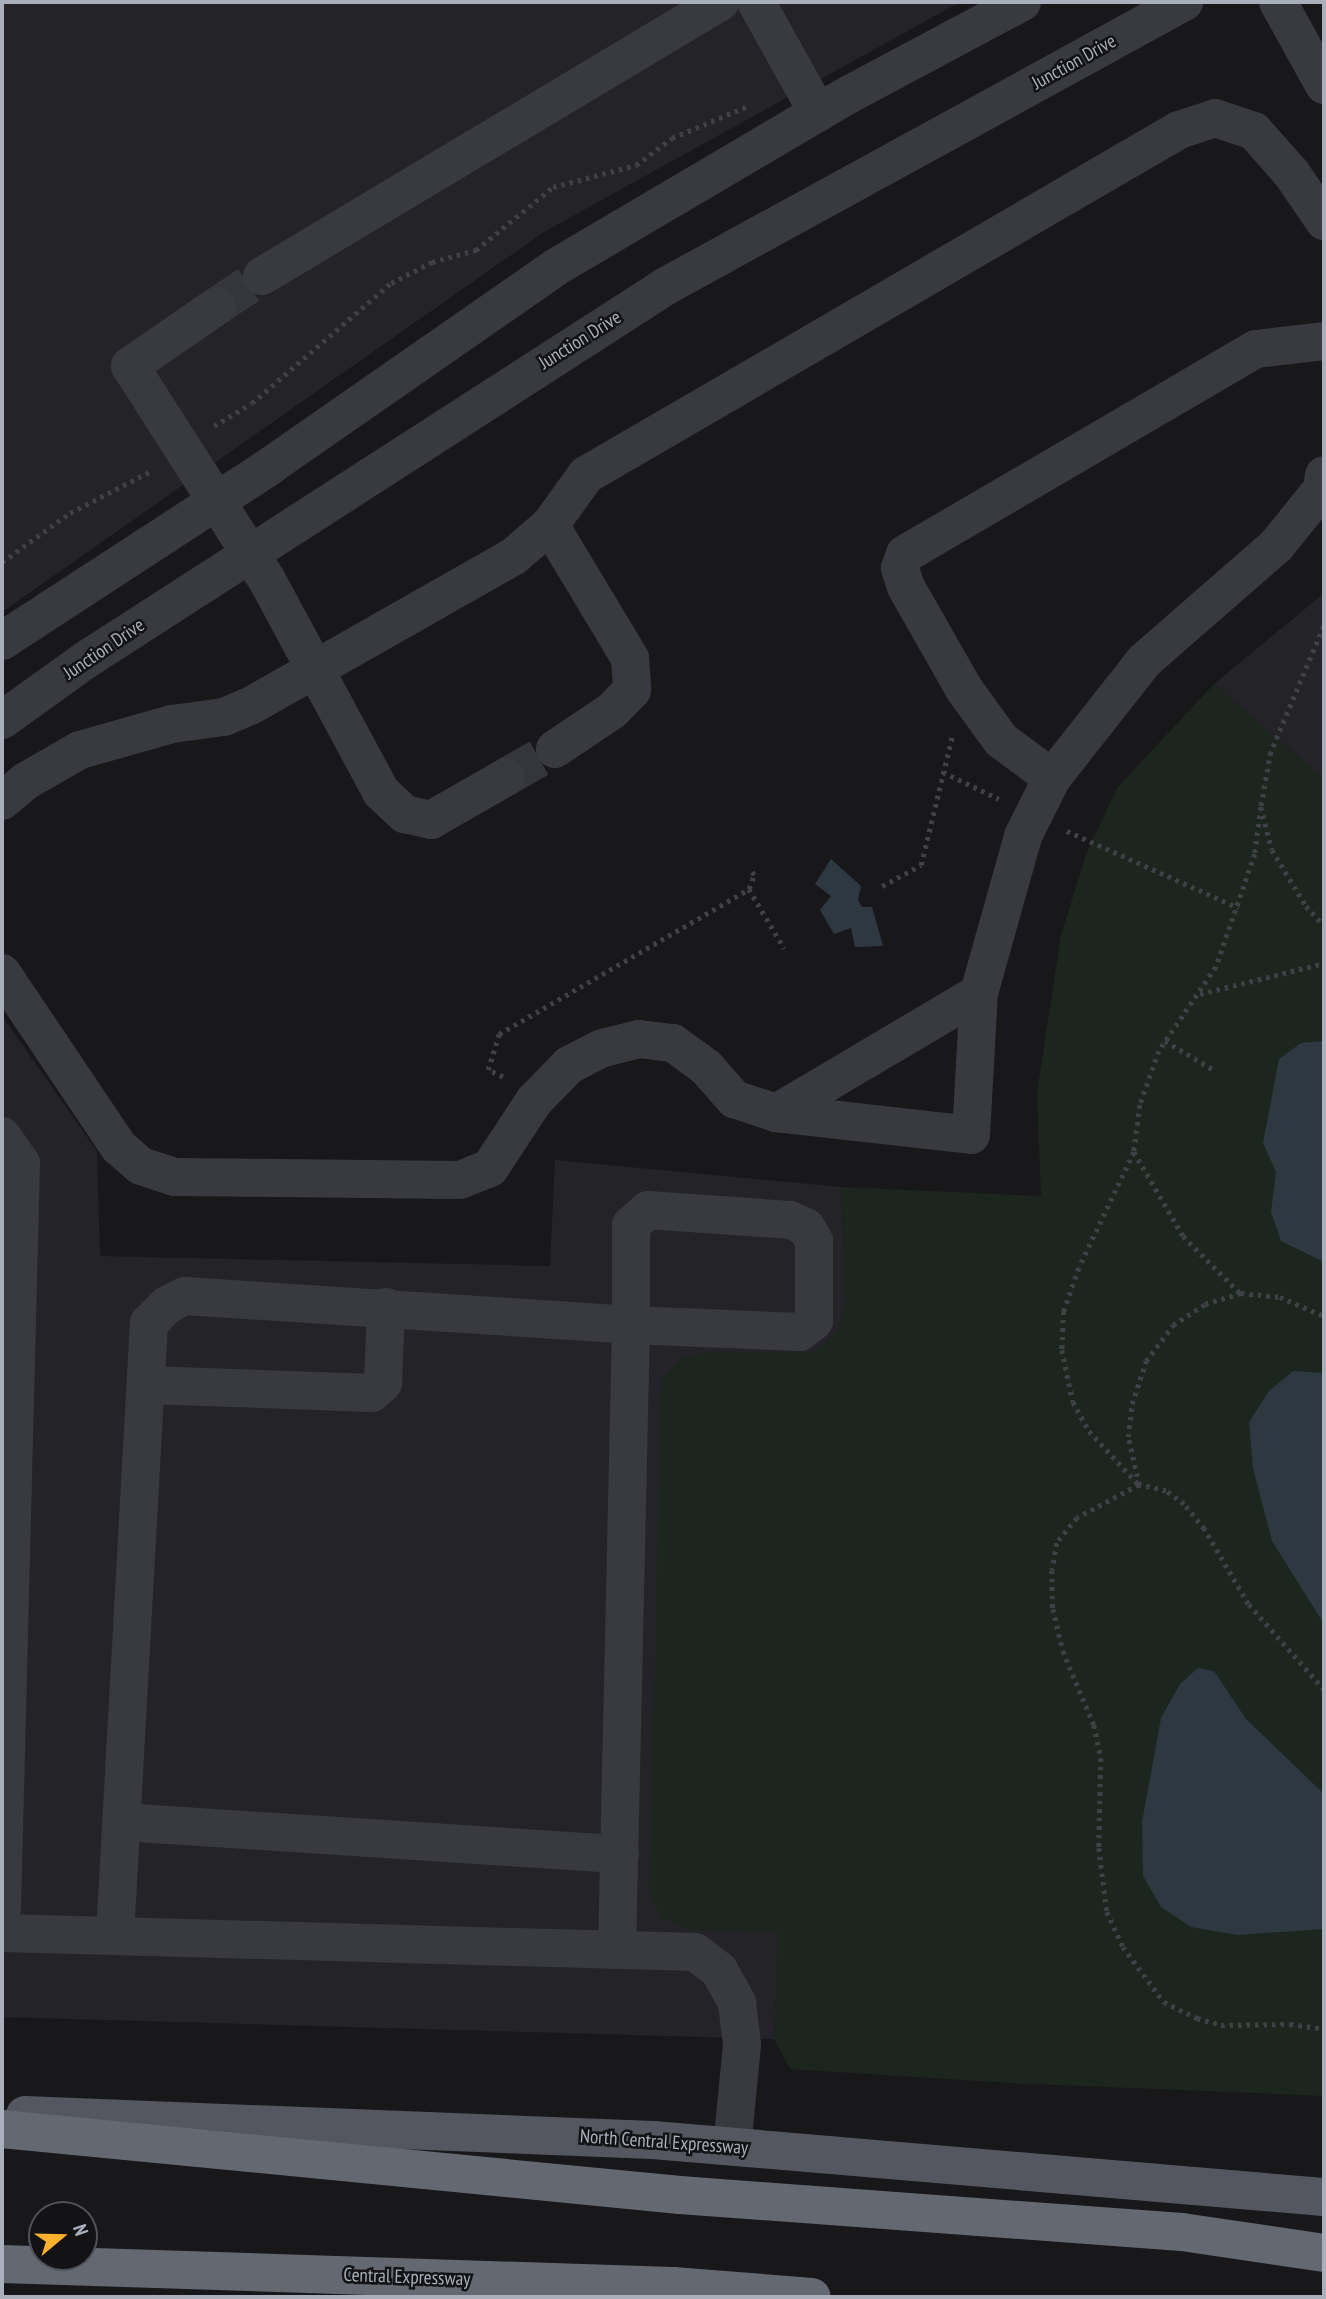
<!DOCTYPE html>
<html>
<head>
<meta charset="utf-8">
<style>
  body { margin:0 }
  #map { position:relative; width:1326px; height:2299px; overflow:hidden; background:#18181b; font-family:"PT Sans Narrow",sans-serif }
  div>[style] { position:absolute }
  .built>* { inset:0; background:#242428 }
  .green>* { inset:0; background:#1d261e }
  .water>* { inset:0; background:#2d3840 }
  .minor-tunnel>* { height:38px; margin-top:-19px; transform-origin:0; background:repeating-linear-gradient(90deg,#35363b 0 38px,transparent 0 57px) }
  .path>* { height:4.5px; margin-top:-2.25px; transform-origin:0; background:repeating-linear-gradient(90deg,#3f4147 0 3.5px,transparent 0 8.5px) }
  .minor>* { height:38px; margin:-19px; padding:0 19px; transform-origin:19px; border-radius:19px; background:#393a40 }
  .major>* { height:38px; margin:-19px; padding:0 19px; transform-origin:19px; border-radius:19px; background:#54575f }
  .highway>* { height:38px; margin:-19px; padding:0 19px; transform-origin:19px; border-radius:19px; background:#646871 }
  span { translate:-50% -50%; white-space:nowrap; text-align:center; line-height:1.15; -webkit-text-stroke:5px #131316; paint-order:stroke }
  .street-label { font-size:19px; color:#a9b0bb }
  .frame { position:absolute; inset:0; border:4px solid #a9b0bb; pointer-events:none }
  .north { position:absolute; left:28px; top:2201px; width:70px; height:70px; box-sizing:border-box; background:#131316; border:2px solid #4f5258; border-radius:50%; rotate:71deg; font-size:19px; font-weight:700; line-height:28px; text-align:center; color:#a9b0bb }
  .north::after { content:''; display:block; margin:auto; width:24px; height:32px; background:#ffb02c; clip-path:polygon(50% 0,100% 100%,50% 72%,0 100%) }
</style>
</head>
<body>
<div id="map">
  <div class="built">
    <div style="clip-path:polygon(2px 2px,960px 2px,544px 232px,2px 612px)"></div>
    <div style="clip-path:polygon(1324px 593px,1324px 779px,1214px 684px)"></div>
    <div style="clip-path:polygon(2px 1016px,97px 1151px,100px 1256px,550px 1266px,555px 1160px,841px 1187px,846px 1301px,838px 1330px,813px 1353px,706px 1352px,685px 1929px,779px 1931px,774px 2039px,2px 2017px)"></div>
  </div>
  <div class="green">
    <div style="clip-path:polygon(1214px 684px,1324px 779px,1324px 2096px,1010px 2083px,790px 2069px,774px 2039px,778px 1931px,685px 1929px,662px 1918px,649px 1892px,662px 1378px,684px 1357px,706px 1352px,813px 1353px,838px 1330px,846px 1301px,841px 1187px,1041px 1196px,1037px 1093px,1061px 935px,1086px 855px,1117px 788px)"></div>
  </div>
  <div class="water">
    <div style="clip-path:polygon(831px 859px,861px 886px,858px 900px,862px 907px,872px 907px,883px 946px,855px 947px,851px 928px,834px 934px,820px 910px,831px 896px,815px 884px)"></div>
    <div style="clip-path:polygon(1324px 1041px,1324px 1262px,1281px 1241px,1271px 1212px,1276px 1172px,1263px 1143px,1279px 1059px,1301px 1043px)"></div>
    <div style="clip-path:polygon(1293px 1371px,1324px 1373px,1324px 1624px,1272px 1541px,1253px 1468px,1249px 1422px,1269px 1391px)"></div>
    <div style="clip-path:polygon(1198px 1668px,1214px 1671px,1246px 1719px,1324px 1794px,1324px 1929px,1237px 1935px,1191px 1927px,1161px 1907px,1143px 1876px,1142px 1822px,1161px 1718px,1180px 1684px)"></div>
  </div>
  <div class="minor-tunnel">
    <div style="left:217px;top:306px;width:54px;rotate:-33.7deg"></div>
    <div style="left:506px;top:777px;width:56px;rotate:-29.7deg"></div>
  </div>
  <div class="path">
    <div style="left:214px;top:426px;width:44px;rotate:-31.2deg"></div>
    <div style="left:252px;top:403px;width:184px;rotate:-40.8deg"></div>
    <div style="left:391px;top:283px;width:46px;rotate:-27.1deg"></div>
    <div style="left:432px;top:262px;width:46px;rotate:-15.3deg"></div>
    <div style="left:476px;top:250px;width:99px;rotate:-39.3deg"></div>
    <div style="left:553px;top:187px;width:86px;rotate:-14.8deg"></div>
    <div style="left:636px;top:165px;width:45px;rotate:-36.9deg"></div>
    <div style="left:672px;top:138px;width:85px;rotate:-22.9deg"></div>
    <div style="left:2px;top:562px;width:84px;rotate:-35.8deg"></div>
    <div style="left:70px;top:513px;width:93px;rotate:-27.4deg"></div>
    <div style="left:1324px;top:626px;width:137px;rotate:112.8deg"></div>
    <div style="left:1271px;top:752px;width:56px;rotate:100.3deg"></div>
    <div style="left:1261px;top:807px;width:44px;rotate:75.7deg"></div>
    <div style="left:1272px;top:850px;width:66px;rotate:58.7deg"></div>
    <div style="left:1306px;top:906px;width:26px;rotate:47deg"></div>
    <div style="left:943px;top:772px;width:62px;rotate:25.7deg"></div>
    <div style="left:1261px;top:807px;width:47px;rotate:97.3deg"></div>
    <div style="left:1255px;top:854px;width:120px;rotate:109deg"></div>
    <div style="left:1216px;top:967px;width:102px;rotate:124.2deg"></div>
    <div style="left:1159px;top:1051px;width:57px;rotate:109.4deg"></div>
    <div style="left:1140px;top:1105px;width:47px;rotate:97.3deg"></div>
    <div style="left:1134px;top:1152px;width:128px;rotate:115.4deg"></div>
    <div style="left:1079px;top:1268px;width:46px;rotate:109.2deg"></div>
    <div style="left:1064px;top:1311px;width:39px;rotate:93deg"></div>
    <div style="left:1062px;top:1350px;width:53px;rotate:78.1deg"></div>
    <div style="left:1073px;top:1402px;width:33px;rotate:61deg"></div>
    <div style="left:1089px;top:1431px;width:74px;rotate:47.2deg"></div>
    <div style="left:1139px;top:1485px;width:49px;rotate:-102.9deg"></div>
    <div style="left:1128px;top:1437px;width:33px;rotate:-83deg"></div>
    <div style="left:1132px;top:1404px;width:45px;rotate:-72deg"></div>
    <div style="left:1146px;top:1361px;width:45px;rotate:-53.1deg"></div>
    <div style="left:1173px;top:1325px;width:38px;rotate:-33deg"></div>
    <div style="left:1205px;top:1304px;width:38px;rotate:-17deg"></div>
    <div style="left:1241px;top:1293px;width:39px;rotate:6deg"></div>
    <div style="left:1280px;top:1297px;width:48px;rotate:23.4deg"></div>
    <div style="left:1067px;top:831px;width:188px;rotate:24.1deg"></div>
    <div style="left:882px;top:886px;width:44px;rotate:-28.3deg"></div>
    <div style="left:921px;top:865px;width:132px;rotate:-76.4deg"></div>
    <div style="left:749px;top:889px;width:69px;rotate:59.3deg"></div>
    <div style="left:1200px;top:994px;width:128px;rotate:-14deg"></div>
    <div style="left:1165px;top:1041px;width:57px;rotate:30.6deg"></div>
    <div style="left:503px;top:1077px;width:17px;rotate:-155deg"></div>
    <div style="left:488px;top:1070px;width:38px;rotate:-73deg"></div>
    <div style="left:499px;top:1034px;width:289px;rotate:-30.1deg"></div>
    <div style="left:749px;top:889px;width:15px;rotate:-70deg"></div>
    <div style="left:754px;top:875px;width:7px;rotate:-124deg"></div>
    <div style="left:1134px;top:1152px;width:97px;rotate:59.7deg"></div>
    <div style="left:1183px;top:1236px;width:81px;rotate:45deg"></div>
    <div style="left:1324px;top:1690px;width:115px;rotate:-131.5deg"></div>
    <div style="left:1248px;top:1604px;width:87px;rotate:-120.4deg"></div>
    <div style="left:1204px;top:1529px;width:32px;rotate:-129deg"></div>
    <div style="left:1184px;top:1504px;width:22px;rotate:-144deg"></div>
    <div style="left:1166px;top:1491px;width:28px;rotate:-167deg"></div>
    <div style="left:1139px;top:1485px;width:70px;rotate:152deg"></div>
    <div style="left:1077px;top:1518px;width:32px;rotate:129deg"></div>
    <div style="left:1057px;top:1543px;width:27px;rotate:100deg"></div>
    <div style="left:1052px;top:1570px;width:39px;rotate:89deg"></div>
    <div style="left:1053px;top:1609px;width:43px;rotate:76.6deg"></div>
    <div style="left:1063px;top:1651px;width:80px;rotate:67.3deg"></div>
    <div style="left:1094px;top:1725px;width:34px;rotate:78deg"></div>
    <div style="left:1101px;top:1758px;width:90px;rotate:91.3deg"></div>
    <div style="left:1099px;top:1848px;width:64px;rotate:82.9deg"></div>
    <div style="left:1107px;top:1912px;width:38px;rotate:65deg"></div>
    <div style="left:1123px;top:1947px;width:69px;rotate:53.3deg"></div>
    <div style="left:1164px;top:2002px;width:37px;rotate:26deg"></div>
    <div style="left:1197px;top:2018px;width:25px;rotate:16deg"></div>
    <div style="left:1221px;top:2025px;width:69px;rotate:-0.8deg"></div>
    <div style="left:1290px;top:2024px;width:34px;rotate:8deg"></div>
  </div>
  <div class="minor">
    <div style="left:756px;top:2px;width:127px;rotate:60.8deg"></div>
    <div style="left:1278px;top:2px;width:95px;rotate:61deg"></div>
    <div style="left:262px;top:276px;width:534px;rotate:-30.89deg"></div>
    <div style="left:217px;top:306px;width:106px;rotate:145.4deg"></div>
    <div style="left:130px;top:366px;width:254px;rotate:57.4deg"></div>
    <div style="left:267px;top:580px;width:241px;rotate:61.7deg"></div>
    <div style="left:381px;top:792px;width:33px;rotate:43deg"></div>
    <div style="left:405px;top:814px;width:27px;rotate:13deg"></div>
    <div style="left:431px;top:820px;width:86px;rotate:-29.8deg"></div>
    <div style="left:550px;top:525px;width:155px;rotate:59deg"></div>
    <div style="left:630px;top:658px;width:32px;rotate:86deg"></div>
    <div style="left:632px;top:690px;width:28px;rotate:134deg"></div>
    <div style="left:613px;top:710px;width:70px;rotate:146.1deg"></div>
    <div style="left:2px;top:641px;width:320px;rotate:-33.1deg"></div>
    <div style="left:270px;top:466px;width:348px;rotate:-34.8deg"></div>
    <div style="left:556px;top:267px;width:341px;rotate:-30.5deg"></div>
    <div style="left:850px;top:94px;width:195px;rotate:-28.1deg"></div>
    <div style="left:2px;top:720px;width:101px;rotate:-35.7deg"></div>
    <div style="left:84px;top:661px;width:692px;rotate:-32.79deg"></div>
    <div style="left:666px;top:286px;width:591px;rotate:-28.73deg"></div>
    <div style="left:1052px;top:778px;width:64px;rotate:-143.3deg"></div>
    <div style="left:1001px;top:740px;width:63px;rotate:-126deg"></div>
    <div style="left:964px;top:689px;width:117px;rotate:-119.6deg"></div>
    <div style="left:906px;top:587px;width:20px;rotate:-108deg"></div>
    <div style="left:900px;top:568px;width:15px;rotate:-70deg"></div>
    <div style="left:905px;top:554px;width:406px;rotate:-30.3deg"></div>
    <div style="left:1256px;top:349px;width:68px;rotate:-6.7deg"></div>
    <div style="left:2px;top:801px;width:31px;rotate:-40deg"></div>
    <div style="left:26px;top:781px;width:62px;rotate:-29.9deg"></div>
    <div style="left:80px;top:750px;width:96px;rotate:-15.8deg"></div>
    <div style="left:172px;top:724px;width:52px;rotate:-7.7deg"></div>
    <div style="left:224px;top:717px;width:30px;rotate:-23deg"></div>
    <div style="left:252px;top:705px;width:301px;rotate:-29.6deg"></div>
    <div style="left:514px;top:556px;width:48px;rotate:-40.7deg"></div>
    <div style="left:550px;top:525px;width:62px;rotate:-54.2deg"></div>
    <div style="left:586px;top:475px;width:686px;rotate:-30.19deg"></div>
    <div style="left:1179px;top:130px;width:38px;rotate:-18deg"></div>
    <div style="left:1215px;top:118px;width:41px;rotate:18.4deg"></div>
    <div style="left:1254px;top:131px;width:57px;rotate:48.5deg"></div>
    <div style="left:1292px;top:174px;width:57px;rotate:55.8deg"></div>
    <div style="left:2px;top:973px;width:210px;rotate:56.1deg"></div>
    <div style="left:119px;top:1147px;width:29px;rotate:41deg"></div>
    <div style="left:141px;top:1166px;width:35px;rotate:18deg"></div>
    <div style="left:174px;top:1177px;width:286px;rotate:0.6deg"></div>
    <div style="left:460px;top:1180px;width:32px;rotate:-22deg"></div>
    <div style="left:490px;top:1168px;width:80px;rotate:-56.7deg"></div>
    <div style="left:534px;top:1101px;width:50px;rotate:-45.8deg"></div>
    <div style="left:569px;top:1065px;width:38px;rotate:-27deg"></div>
    <div style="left:603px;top:1048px;width:37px;rotate:-14deg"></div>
    <div style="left:639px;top:1039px;width:34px;rotate:7deg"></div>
    <div style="left:673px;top:1043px;width:41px;rotate:36deg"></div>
    <div style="left:706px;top:1067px;width:43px;rotate:48.8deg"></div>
    <div style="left:734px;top:1099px;width:44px;rotate:18.4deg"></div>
    <div style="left:776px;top:1113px;width:236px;rotate:-30.6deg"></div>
    <div style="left:979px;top:993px;width:163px;rotate:-74.3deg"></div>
    <div style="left:1023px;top:836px;width:65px;rotate:-63.4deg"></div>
    <div style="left:1052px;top:778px;width:149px;rotate:-51.8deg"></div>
    <div style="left:1144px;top:661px;width:175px;rotate:-41.1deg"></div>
    <div style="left:1276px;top:546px;width:73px;rotate:-51.1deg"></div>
    <div style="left:1322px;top:489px;width:14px;rotate:-82deg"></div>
    <div style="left:776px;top:1113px;width:196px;rotate:6.4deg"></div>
    <div style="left:971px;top:1135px;width:142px;rotate:-86.8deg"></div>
    <div style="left:2px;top:1136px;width:33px;rotate:55deg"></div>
    <div style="left:21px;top:1163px;width:746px;rotate:91.46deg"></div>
    <div style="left:146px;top:1385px;width:226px;rotate:2deg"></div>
    <div style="left:372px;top:1393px;width:15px;rotate:-42deg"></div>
    <div style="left:383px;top:1383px;width:76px;rotate:-87.7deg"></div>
    <div style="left:122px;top:1822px;width:499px;rotate:3.7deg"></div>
    <div style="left:2px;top:1933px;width:113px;rotate:1.5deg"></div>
    <div style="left:115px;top:1936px;width:614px;rotate:-86.83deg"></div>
    <div style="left:149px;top:1323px;width:25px;rotate:-45deg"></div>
    <div style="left:167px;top:1305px;width:20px;rotate:-27deg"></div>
    <div style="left:185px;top:1296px;width:447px;rotate:3.7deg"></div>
    <div style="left:631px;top:1325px;width:100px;rotate:-90deg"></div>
    <div style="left:631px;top:1225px;width:23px;rotate:-41deg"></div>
    <div style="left:648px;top:1210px;width:142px;rotate:4deg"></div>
    <div style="left:790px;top:1220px;width:17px;rotate:24deg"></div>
    <div style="left:806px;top:1227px;width:16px;rotate:60deg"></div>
    <div style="left:814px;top:1241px;width:80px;rotate:90deg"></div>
    <div style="left:814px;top:1321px;width:18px;rotate:142deg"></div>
    <div style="left:800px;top:1332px;width:169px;rotate:-177.6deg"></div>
    <div style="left:631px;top:1325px;width:625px;rotate:91.28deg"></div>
    <div style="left:115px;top:1936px;width:580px;rotate:1.58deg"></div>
    <div style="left:695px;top:1952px;width:30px;rotate:37deg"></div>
    <div style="left:719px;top:1970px;width:38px;rotate:61deg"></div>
    <div style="left:737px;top:2003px;width:42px;rotate:83.2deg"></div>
    <div style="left:742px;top:2045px;width:102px;rotate:95.6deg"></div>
  </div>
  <div class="major">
    <div style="left:25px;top:2115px;width:628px;rotate:2.28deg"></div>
    <div style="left:653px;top:2140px;width:673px;rotate:4.86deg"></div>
  </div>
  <div class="highway">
    <div style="left:2px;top:2129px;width:681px;rotate:5.56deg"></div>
    <div style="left:680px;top:2195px;width:503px;rotate:4.22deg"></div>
    <div style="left:1182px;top:2232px;width:144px;rotate:8.4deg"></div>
    <div style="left:2px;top:2264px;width:671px;rotate:1.88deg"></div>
    <div style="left:673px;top:2286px;width:139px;rotate:4.5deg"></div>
  </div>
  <div class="street-label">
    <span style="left:1074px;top:62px;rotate:-29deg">Junction Drive</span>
    <span style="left:580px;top:340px;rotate:-32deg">Junction Drive</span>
    <span style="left:104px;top:649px;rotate:-34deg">Junction Drive</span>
    <span style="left:664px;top:2142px;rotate:4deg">North Central Expressway</span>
    <span style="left:407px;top:2277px;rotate:2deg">Central Expressway</span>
  </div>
  <div class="frame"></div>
  <div class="north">N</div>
</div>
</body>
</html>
